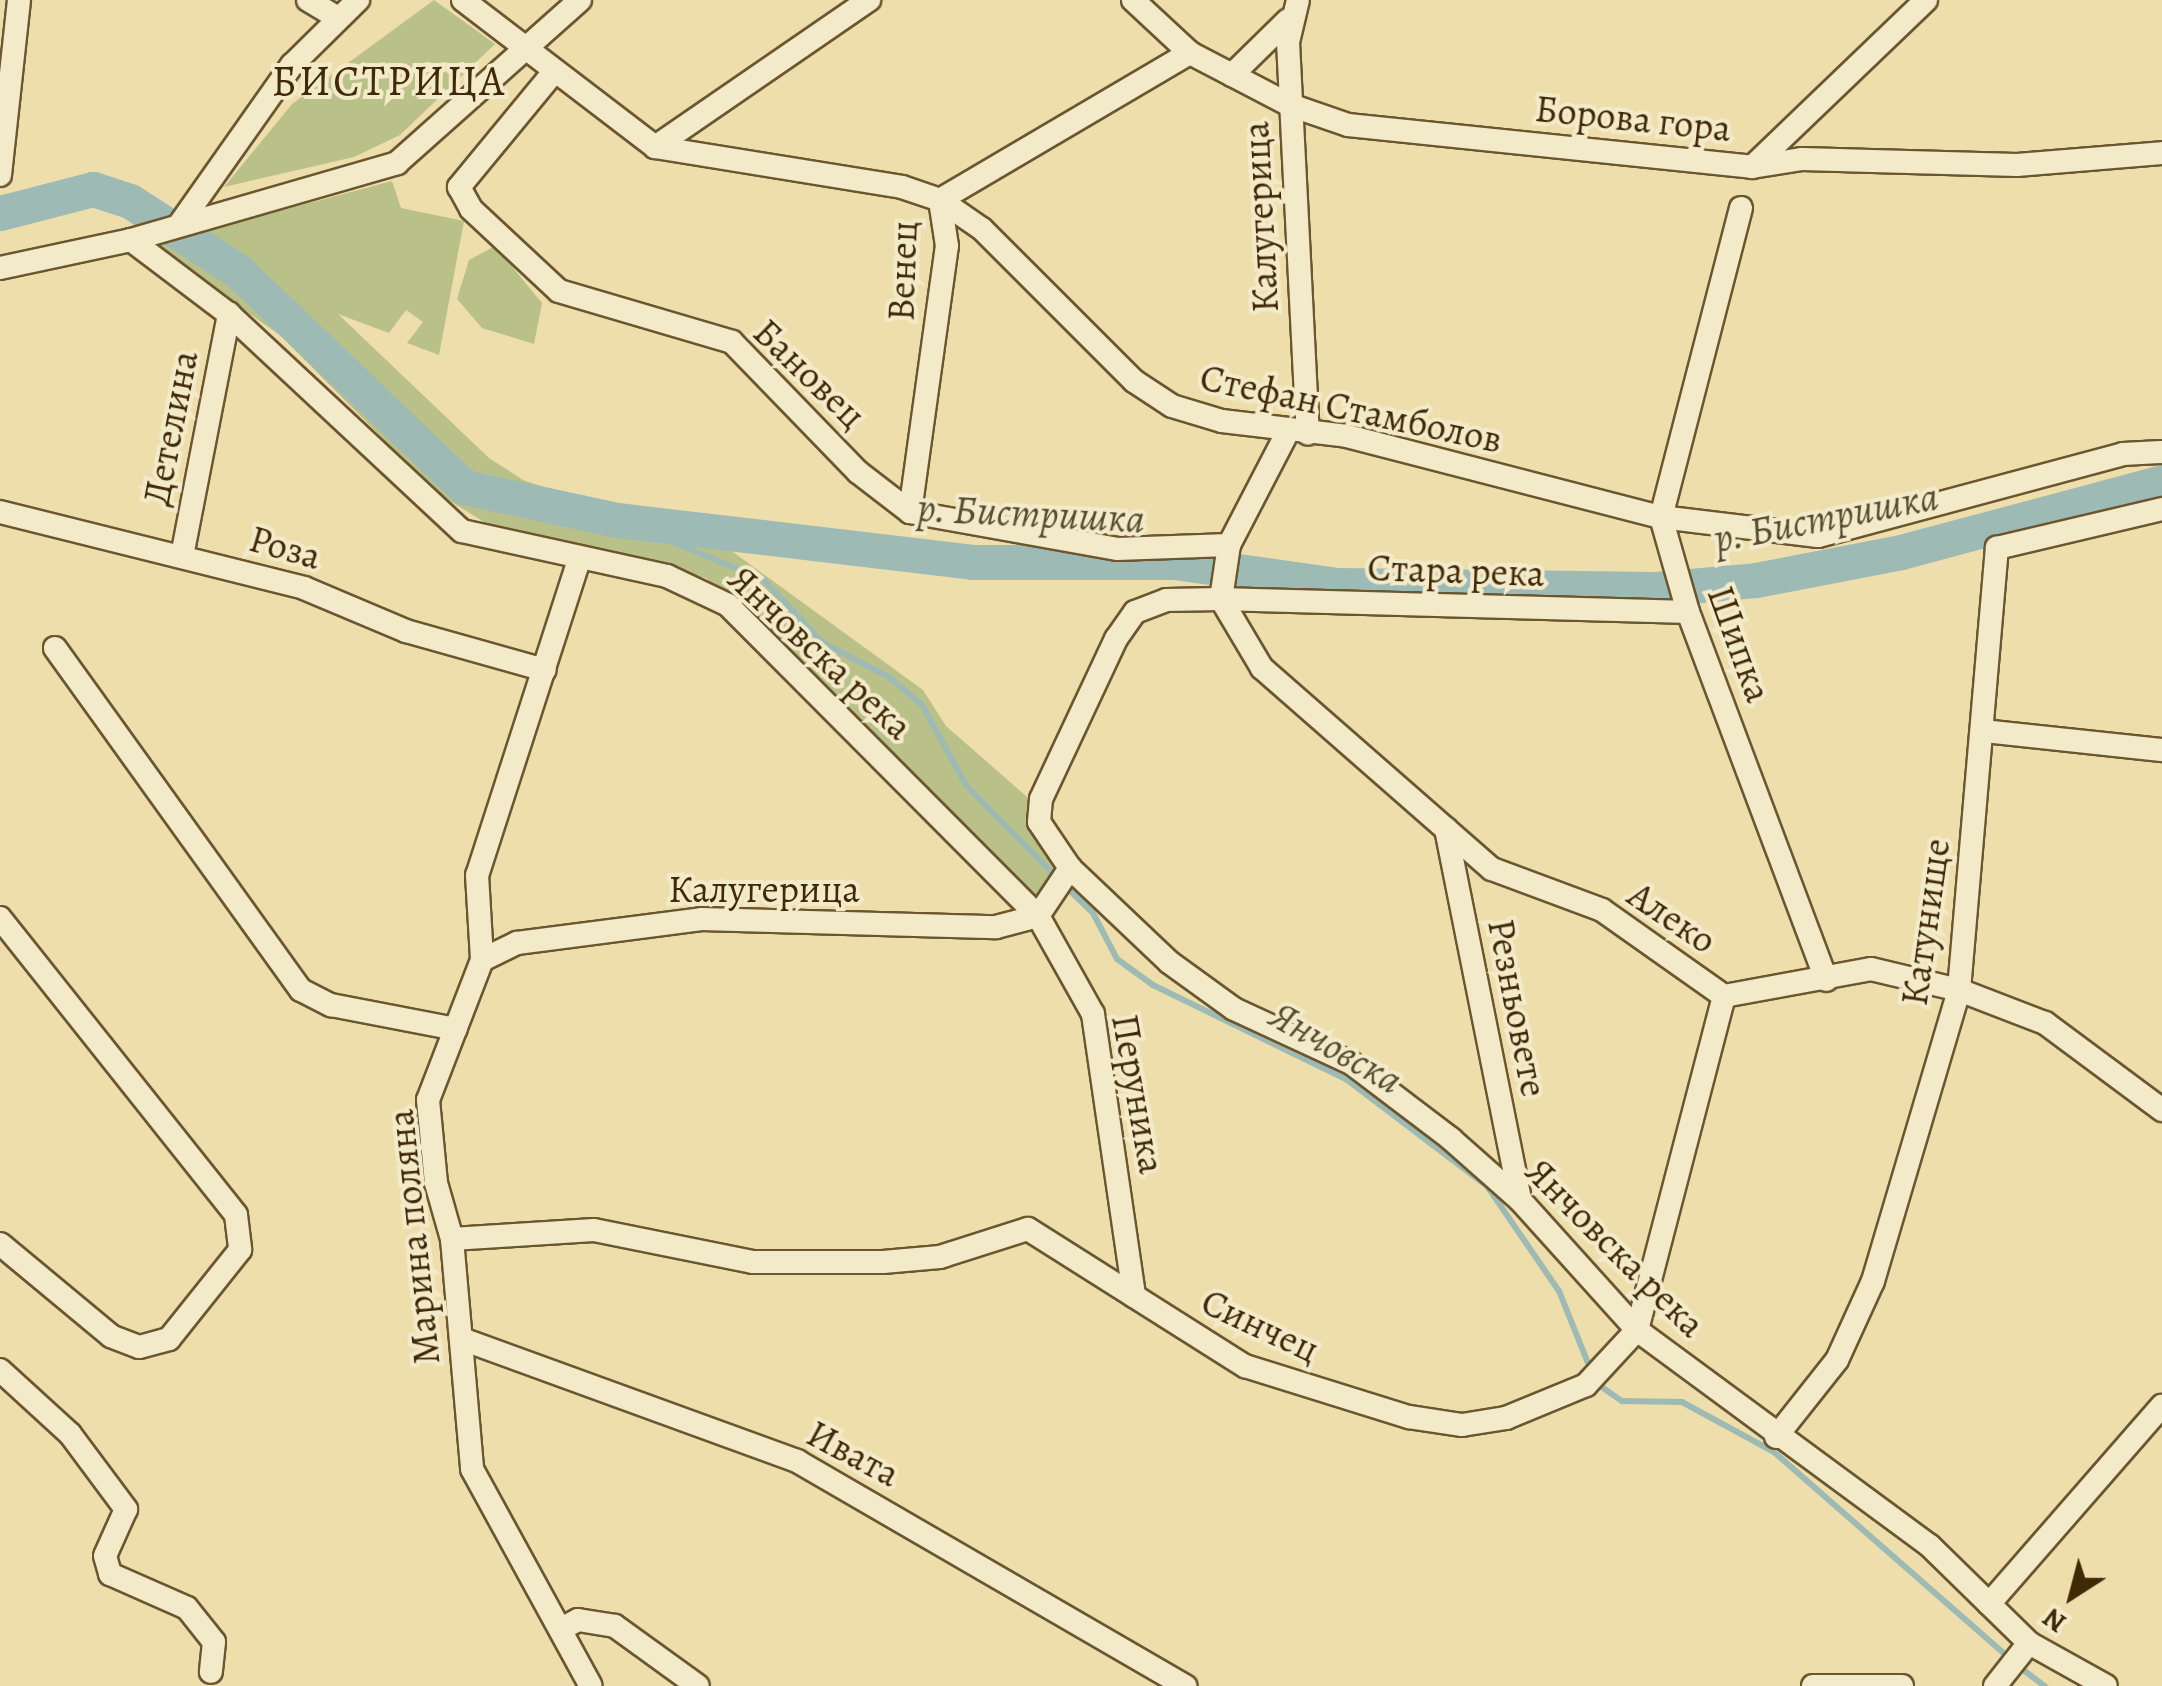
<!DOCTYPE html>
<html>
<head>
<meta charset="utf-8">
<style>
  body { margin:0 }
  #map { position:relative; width:2162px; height:1686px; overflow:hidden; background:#eddeac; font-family:Alegreya,serif }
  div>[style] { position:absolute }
  .green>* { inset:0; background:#bac188 }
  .stream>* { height:6px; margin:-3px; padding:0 3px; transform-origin:3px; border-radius:3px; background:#9dbab4 }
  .river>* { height:35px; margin:-17.5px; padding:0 17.5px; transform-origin:17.5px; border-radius:17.5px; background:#9dbab4 }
  .roads { filter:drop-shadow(2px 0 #6b5630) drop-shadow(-2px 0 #6b5630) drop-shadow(0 2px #6b5630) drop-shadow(0 -2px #6b5630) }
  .minor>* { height:22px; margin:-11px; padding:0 11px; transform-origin:11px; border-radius:11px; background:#f3eac9 }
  span { translate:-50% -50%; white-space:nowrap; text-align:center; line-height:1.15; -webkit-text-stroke:8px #f3eac9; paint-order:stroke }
  .street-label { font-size:38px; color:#402906 }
  .water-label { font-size:40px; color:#574d32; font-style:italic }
  .quarter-label { font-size:42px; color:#402906; letter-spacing:2.5px }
  .north { position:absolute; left:2022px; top:1546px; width:100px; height:100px; -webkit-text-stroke:8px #f3eac9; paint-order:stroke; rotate:216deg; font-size:28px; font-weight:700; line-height:40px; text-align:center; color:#402906 }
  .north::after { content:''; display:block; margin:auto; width:35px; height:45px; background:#402906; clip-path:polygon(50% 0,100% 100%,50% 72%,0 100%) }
</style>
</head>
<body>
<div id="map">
  <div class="green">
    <div style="clip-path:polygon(434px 0,495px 44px,400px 135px,354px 157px,224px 187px,292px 104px)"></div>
    <div style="clip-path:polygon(392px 181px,401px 208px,464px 221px,439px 355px,407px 343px,423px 322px,406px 310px,389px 333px,338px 314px,489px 458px,523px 480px,733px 552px,923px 690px,946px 726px,1034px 803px,1056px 866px,1032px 902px,706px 578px,507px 536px,437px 493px,281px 336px,152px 245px)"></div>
    <div style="clip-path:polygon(495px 246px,542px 303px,534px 344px,482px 328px,457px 299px,469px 260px)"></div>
  </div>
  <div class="stream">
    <div style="left:617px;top:520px;width:157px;rotate:22deg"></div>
    <div style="left:763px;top:579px;width:88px;rotate:46.8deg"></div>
    <div style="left:823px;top:643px;width:74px;rotate:27.3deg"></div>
    <div style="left:889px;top:677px;width:43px;rotate:40.3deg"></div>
    <div style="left:922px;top:705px;width:91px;rotate:61.2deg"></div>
    <div style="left:966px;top:785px;width:130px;rotate:45.6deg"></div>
    <div style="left:1066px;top:887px;width:37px;rotate:44deg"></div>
    <div style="left:1093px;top:913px;width:52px;rotate:62.4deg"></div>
    <div style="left:1117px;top:959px;width:44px;rotate:35.8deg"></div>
    <div style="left:1153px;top:985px;width:215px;rotate:26deg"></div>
    <div style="left:1346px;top:1079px;width:177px;rotate:37.2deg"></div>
    <div style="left:1487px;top:1186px;width:127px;rotate:55.6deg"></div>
    <div style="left:1559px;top:1291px;width:99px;rotate:68.1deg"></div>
    <div style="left:1596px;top:1383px;width:32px;rotate:35deg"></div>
    <div style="left:1622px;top:1401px;width:60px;rotate:1deg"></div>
    <div style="left:1682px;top:1402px;width:105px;rotate:28.5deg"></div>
    <div style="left:1774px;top:1452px;width:313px;rotate:41.2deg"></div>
    <div style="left:2018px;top:1666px;width:34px;rotate:37deg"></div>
  </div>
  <div class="river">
    <div style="left:0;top:213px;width:96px;rotate:-14.5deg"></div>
    <div style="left:93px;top:189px;width:39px;rotate:18deg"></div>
    <div style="left:130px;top:201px;width:129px;rotate:32.9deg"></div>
    <div style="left:238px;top:271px;width:313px;rotate:43.7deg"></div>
    <div style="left:464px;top:487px;width:157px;rotate:12.2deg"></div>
    <div style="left:617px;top:520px;width:358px;rotate:6.7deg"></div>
    <div style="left:973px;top:562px;width:201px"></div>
    <div style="left:1174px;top:562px;width:165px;rotate:8deg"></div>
    <div style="left:1337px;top:585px;width:319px;rotate:0.7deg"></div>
    <div style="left:1656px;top:589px;width:100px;rotate:-5.1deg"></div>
    <div style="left:1756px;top:580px;width:148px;rotate:-10.9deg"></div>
    <div style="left:1901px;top:552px;width:270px;rotate:-15deg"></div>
  </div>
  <div class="roads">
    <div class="minor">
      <div style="left:308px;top:0;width:31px;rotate:31deg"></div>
      <div style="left:463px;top:0;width:242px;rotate:37.4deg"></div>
      <div style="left:655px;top:147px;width:250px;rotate:9.2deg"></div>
      <div style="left:902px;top:187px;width:40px;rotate:18.9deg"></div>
      <div style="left:940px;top:200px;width:51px;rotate:34.6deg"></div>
      <div style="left:982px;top:229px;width:215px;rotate:45deg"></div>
      <div style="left:1134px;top:381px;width:45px;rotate:33.3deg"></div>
      <div style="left:1172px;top:406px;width:52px;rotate:16.7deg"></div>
      <div style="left:1222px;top:421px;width:126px;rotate:6.8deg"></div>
      <div style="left:1347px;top:436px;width:324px;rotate:14.5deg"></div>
      <div style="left:1661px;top:517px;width:158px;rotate:6.9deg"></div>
      <div style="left:1818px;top:536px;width:316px;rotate:-15deg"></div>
      <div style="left:2123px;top:454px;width:39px;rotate:-3deg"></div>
      <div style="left:1133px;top:0;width:78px;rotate:42.9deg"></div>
      <div style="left:1190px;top:53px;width:113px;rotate:27.5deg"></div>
      <div style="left:1290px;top:105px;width:61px;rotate:19deg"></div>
      <div style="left:1348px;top:125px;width:406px;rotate:5.9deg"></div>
      <div style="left:1752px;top:167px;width:51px;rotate:-9.1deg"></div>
      <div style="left:1802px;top:159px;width:215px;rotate:1.6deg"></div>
      <div style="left:2017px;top:165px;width:145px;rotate:-4.7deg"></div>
      <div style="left:1298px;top:0;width:43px;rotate:103.4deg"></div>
      <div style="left:1288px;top:42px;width:392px;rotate:87.1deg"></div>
      <div style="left:553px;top:73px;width:148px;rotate:129.5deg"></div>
      <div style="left:459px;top:187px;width:25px;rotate:61deg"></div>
      <div style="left:471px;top:209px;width:120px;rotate:43deg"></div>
      <div style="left:559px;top:291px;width:180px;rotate:16.4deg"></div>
      <div style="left:732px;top:342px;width:181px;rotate:45.9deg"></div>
      <div style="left:858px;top:472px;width:66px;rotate:37.6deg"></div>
      <div style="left:910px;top:512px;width:210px;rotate:10.1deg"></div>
      <div style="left:1117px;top:549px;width:112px;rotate:-2deg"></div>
      <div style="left:1232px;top:75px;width:78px;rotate:-44.5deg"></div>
      <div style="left:655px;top:147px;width:260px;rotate:-34.5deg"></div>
      <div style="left:1752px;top:167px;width:241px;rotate:-43.8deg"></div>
      <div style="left:0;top:175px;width:176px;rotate:-83.8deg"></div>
      <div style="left:1741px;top:208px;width:319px;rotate:104.5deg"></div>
      <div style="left:1661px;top:517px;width:99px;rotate:74.1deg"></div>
      <div style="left:1688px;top:612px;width:393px;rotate:69.4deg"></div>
      <div style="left:179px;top:225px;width:196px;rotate:-54.8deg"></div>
      <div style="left:292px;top:65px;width:93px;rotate:-44.6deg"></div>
      <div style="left:131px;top:240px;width:123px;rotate:37.1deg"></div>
      <div style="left:229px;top:314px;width:318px;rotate:43deg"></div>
      <div style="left:462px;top:531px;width:210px;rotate:12.4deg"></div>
      <div style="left:667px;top:576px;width:68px;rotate:25.4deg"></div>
      <div style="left:728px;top:605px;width:439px;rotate:45.1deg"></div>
      <div style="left:1038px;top:916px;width:112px;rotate:60.7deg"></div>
      <div style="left:1093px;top:1014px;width:285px;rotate:81.7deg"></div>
      <div style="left:0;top:268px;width:134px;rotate:-12.1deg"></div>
      <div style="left:131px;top:240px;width:277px;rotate:-16.1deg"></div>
      <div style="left:397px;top:163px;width:245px;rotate:-41.7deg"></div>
      <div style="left:0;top:512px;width:313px;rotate:14deg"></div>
      <div style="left:304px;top:588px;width:111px;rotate:22.9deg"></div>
      <div style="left:406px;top:631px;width:144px;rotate:15.7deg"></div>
      <div style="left:910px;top:512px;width:269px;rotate:-82.1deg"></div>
      <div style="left:947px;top:246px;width:47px;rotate:-98.7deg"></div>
      <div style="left:940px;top:200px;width:290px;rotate:-30.5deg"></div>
      <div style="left:182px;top:556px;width:247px;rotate:-79deg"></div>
      <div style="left:578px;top:563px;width:328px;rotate:107.9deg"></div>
      <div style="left:477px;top:875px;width:85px;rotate:86.6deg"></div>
      <div style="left:482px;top:960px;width:150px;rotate:111.1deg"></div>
      <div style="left:428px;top:1100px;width:83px;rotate:84.5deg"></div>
      <div style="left:436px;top:1183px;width:58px;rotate:74.1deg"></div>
      <div style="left:452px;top:1239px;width:231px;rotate:85deg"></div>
      <div style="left:472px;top:1469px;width:247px;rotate:61.3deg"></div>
      <div style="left:1221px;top:599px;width:80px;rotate:59.3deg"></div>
      <div style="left:1262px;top:668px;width:305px;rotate:41.2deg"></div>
      <div style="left:1492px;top:869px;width:117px;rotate:20.4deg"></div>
      <div style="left:1602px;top:910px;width:149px;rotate:35.2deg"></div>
      <div style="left:1724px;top:996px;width:149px;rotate:-10.4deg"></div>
      <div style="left:1871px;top:969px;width:90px;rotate:13.4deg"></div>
      <div style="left:1959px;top:990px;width:92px;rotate:21deg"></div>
      <div style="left:2045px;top:1023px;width:146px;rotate:36.6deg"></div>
      <div style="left:1221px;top:599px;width:467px;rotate:1.6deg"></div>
      <div style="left:55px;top:648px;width:421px;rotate:54.3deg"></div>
      <div style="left:301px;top:990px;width:34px;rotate:27deg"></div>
      <div style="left:331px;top:1005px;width:127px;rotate:10.9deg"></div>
      <div style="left:1984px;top:731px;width:179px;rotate:6.1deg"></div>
      <div style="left:1446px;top:829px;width:378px;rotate:78.7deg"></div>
      <div style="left:1070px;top:868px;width:137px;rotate:43.5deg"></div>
      <div style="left:1169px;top:962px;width:80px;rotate:35.9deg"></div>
      <div style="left:1234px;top:1009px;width:129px;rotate:24.8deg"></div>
      <div style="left:1351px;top:1063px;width:126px;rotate:37.2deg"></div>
      <div style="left:1451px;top:1139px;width:92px;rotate:41.5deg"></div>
      <div style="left:1520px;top:1200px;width:175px;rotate:48deg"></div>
      <div style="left:1637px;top:1330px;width:364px;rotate:36.4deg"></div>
      <div style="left:1930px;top:1546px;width:139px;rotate:44.4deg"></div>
      <div style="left:2029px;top:1643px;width:88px;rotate:29.2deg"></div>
      <div style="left:0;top:918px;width:379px;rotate:51.5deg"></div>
      <div style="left:236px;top:1215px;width:35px;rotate:83deg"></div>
      <div style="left:240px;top:1250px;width:114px;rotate:128.6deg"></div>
      <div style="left:169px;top:1339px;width:31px;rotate:165deg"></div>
      <div style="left:139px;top:1347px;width:30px;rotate:-159deg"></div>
      <div style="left:111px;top:1336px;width:144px;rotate:-140.3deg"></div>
      <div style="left:482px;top:960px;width:39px;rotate:-26deg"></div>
      <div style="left:517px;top:943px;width:186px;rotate:-7.4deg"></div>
      <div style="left:701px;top:919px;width:295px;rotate:1.6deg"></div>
      <div style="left:996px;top:927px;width:43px;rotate:-14.7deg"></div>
      <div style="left:1038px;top:916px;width:58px;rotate:-56.3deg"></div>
      <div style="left:1070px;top:868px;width:55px;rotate:-124deg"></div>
      <div style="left:1039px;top:822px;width:23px;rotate:-85deg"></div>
      <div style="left:1041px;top:799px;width:177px;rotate:-64.9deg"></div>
      <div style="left:1116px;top:639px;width:33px;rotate:-55deg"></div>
      <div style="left:1135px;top:612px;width:33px;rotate:-21deg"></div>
      <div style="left:1166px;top:600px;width:55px;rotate:-1deg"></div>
      <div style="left:1221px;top:599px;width:55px;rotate:-81.6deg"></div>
      <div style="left:1229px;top:545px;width:128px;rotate:-62.6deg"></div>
      <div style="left:452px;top:1239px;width:142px;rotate:-3.6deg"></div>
      <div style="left:594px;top:1230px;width:162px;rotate:11.4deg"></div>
      <div style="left:753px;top:1262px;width:130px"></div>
      <div style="left:883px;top:1262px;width:57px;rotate:-5deg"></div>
      <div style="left:940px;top:1257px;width:92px;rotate:-17.7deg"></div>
      <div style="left:1028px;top:1229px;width:257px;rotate:32.3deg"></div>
      <div style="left:1245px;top:1366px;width:172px;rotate:17.3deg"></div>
      <div style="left:1409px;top:1417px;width:54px;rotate:8.6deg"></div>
      <div style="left:1462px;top:1425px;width:45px;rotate:-9deg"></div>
      <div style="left:1506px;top:1418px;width:87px;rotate:-22.4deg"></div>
      <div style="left:1586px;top:1385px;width:75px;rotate:-47.2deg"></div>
      <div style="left:1637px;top:1330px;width:345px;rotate:-75.4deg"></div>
      <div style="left:462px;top:1339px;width:357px;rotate:20deg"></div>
      <div style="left:797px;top:1461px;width:449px;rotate:30.1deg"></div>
      <div style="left:0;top:1370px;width:95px;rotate:42.4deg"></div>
      <div style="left:70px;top:1434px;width:94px;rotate:53.3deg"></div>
      <div style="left:126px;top:1509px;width:51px;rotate:114.1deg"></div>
      <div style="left:105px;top:1556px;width:19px;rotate:74deg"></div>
      <div style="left:110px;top:1574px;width:84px;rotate:23.8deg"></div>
      <div style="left:187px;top:1608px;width:43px;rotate:51.5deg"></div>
      <div style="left:214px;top:1642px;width:30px;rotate:96deg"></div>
      <div style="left:1776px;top:1437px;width:98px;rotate:-51.6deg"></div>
      <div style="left:1837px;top:1360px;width:87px;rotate:-65.5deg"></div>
      <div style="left:1873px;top:1281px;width:303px;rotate:-73.5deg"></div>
      <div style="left:1959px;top:990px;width:444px;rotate:-85.1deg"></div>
      <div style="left:1997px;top:548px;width:170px;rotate:-13.3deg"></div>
      <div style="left:1989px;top:1604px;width:263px;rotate:-48.9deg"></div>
      <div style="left:563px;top:1628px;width:17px;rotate:-28deg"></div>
      <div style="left:578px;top:1620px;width:37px;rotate:9deg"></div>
      <div style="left:615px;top:1626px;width:102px;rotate:35.9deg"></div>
      <div style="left:1813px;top:1686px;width:89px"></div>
      <div style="left:1995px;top:1686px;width:55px;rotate:-51.7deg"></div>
    </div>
  </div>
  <div class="street-label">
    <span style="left:1633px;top:119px;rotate:6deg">Борова гора</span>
    <span style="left:1261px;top:217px;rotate:-93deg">Калугерица</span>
    <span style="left:903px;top:271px;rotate:-88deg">Венец</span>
    <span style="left:809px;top:374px;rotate:44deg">Бановец</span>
    <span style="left:1351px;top:409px;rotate:12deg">Стефан Стамболов</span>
    <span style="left:171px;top:428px;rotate:-79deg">Детелина</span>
    <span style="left:285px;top:548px;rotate:16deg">Роза</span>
    <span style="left:1456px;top:571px;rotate:2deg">Стара река</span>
    <span style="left:1739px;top:644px;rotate:70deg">Шипка</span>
    <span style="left:820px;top:653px;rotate:43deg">Янчовска река</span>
    <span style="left:764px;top:890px">Калугерица</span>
    <span style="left:1672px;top:918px;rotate:34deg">Алеко</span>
    <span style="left:1926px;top:922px;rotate:-82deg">Катунище</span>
    <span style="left:1517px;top:1008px;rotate:79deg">Резньовете</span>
    <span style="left:1138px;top:1094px;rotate:80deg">Перуника</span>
    <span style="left:414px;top:1237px;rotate:-96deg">Марина поляна</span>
    <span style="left:1615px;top:1248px;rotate:45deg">Янчовска река</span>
    <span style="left:1260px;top:1326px;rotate:25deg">Синчец</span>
    <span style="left:853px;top:1454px;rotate:28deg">Ивата</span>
  </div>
  <div class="water-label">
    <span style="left:1031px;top:514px;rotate:3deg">р. Бистришка</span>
    <span style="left:1826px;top:518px;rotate:-11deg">р. Бистришка</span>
    <span style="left:1336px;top:1048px;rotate:30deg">Янчовска</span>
  </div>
  <div class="quarter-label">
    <span style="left:389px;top:81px">БИСТРИЦА</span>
  </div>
  <div class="north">N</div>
</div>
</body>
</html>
